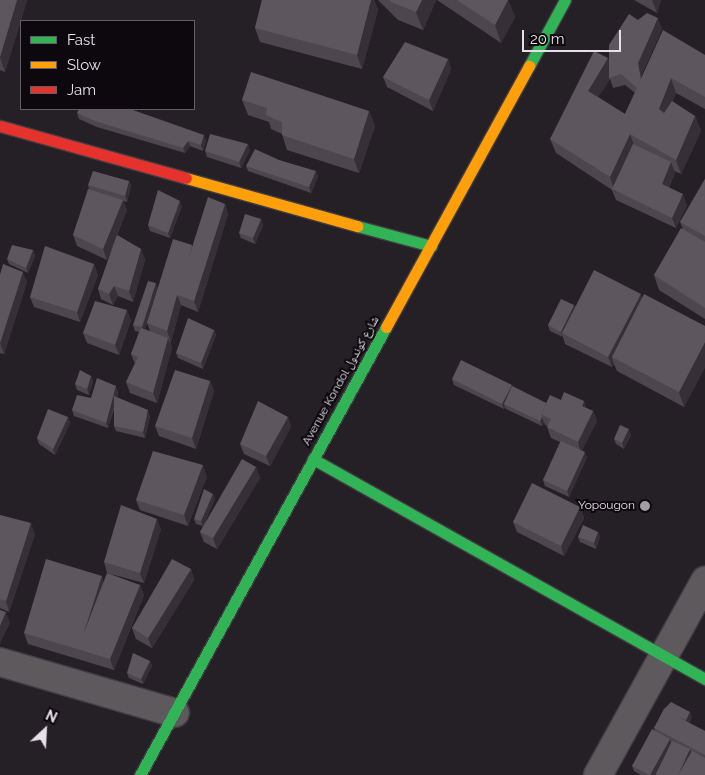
<!DOCTYPE html>
<html>
<head>
<meta charset="utf-8">
<style>
  body { margin:0 }
  #map { position:relative; width:705px; height:775px; overflow:hidden; background:#251f26; font-family:Raleway,"Noto Naskh Arabic",sans-serif }
  div>[style] { position:absolute }
  .roads { filter:drop-shadow(1px 0 #413c43) drop-shadow(-1px 0 #413c43) drop-shadow(0 1px #413c43) drop-shadow(0 -1px #413c43) }
  .street>* { height:28px; margin:-14px; padding:0 14px; transform-origin:14px; border-radius:14px; background:#5d595d }
  .fast>* { height:11px; margin:-5.5px; padding:0 5.5px; transform-origin:5.5px; border-radius:5.5px; background:#30b455 }
  .slow>* { height:11px; margin:-5.5px; padding:0 5.5px; transform-origin:5.5px; border-radius:5.5px; background:#ff9f0a }
  .jam>* { height:11px; margin:-5.5px; padding:0 5.5px; transform-origin:5.5px; border-radius:5.5px; background:#e5322d }
  .wall>* { inset:0; background:#4d464e }
  .shaded-wall>* { inset:0; background:#362f37 }
  .building>* { inset:0; background:#5d565e }
  .dots>* { width:14px; height:14px; translate:-50% -50%; box-sizing:border-box; border:2px solid #0d080e; border-radius:50% }
  span { translate:-50% -50%; white-space:nowrap; text-align:center; line-height:1.15; -webkit-text-stroke:4px #0d080e; paint-order:stroke }
  .street-label { font-size:12px; color:#e7e0e9 }
  .poi-label { font-size:12px; color:#e7e0e9 }
  .right { translate:-100% -50%; text-align:right }
  .legend { position:absolute; left:20px; top:20px; width:175px; height:90px; box-sizing:border-box; background:#0d080e; border:1px solid #645e66; margin:0; padding:6px 9px; list-style:none; font-size:15px; color:#e7e0e9 }
  .legend li { display:flex; align-items:center; gap:10px; height:25px }
  .legend b { width:25px; border:1px solid #645e66 }
  .north { position:absolute; left:20px; top:705px; width:50px; height:50px; -webkit-text-stroke:4px #0d080e; paint-order:stroke; rotate:25deg; font-size:14px; font-weight:700; line-height:20px; text-align:center; color:#e7e0e9 }
  .north::after { content:''; display:block; margin:auto; width:18px; height:22px; background:#e7e0e9; clip-path:polygon(50% 0,100% 100%,50% 72%,0 100%) }
  .scale { position:absolute; left:522px; top:30px; width:99px; height:22px; box-sizing:border-box; border:2px solid #e7e0e9; border-top:0; padding-left:6px; font-size:15px; line-height:18px; white-space:nowrap; color:#e7e0e9; -webkit-text-stroke:4px #0d080e; paint-order:stroke }
</style>
</head>
<body>
<div id="map">
  <div class="roads">
    <div class="street">
      <div style="left:0;top:662px;width:182px;rotate:16.2deg"></div>
      <div style="left:598px;top:775px;width:222px;rotate:-61.1deg"></div>
    </div>
    <div class="fast">
      <div style="left:529px;top:66px;width:75px;rotate:-61.4deg"></div>
      <div style="left:357px;top:226px;width:77px;rotate:15.1deg"></div>
      <div style="left:313px;top:459px;width:450px;rotate:29.3deg"></div>
      <div style="left:140px;top:775px;width:511px;rotate:-61.23deg"></div>
    </div>
    <div class="slow">
      <div style="left:186px;top:178px;width:178px;rotate:15.7deg"></div>
      <div style="left:386px;top:327px;width:298px;rotate:-61.3deg"></div>
    </div>
    <div class="jam">
      <div style="left:0;top:126px;width:193px;rotate:15.6deg"></div>
    </div>
  </div>
  <div class="wall">
    <div style="clip-path:polygon(0 0,27px 0,5px 72px,0 70px)"></div>
    <div style="clip-path:polygon(262px 0,374px 0,378px 10px,362px 69px,260px 42px,255px 28px)"></div>
    <div style="clip-path:polygon(378px 0,436px 0,423px 30px,398px 20px)"></div>
    <div style="clip-path:polygon(437px 0,508px 0,515px 17px,501px 43px)"></div>
    <div style="clip-path:polygon(634px 0,661px 0,657px 13px)"></div>
    <div style="clip-path:polygon(evenodd,638px 20px,662px 29px,642px 74px,642px 77px,705px 55px,705px 109px,676px 93px,672px 102px,695px 116px,701px 131px,681px 174px,674px 171px,675px 173px,669px 187px,687px 205px,676px 228px,616px 200px,612px 190px,556px 153px,550px 139px,608px 58px,609px 63px,638px 20px,610px 79px,613px 88px,625px 85px,635px 93px,625px 114px,598px 97px,610px 79px)"></div>
    <div style="clip-path:polygon(448px 59px,451px 69px,433px 111px,387px 87px,383px 77px)"></div>
    <div style="clip-path:polygon(242px 100px,369px 111px,375px 126px,359px 173px,287px 150px,282px 134px,271px 129px,269px 122px,248px 115px)"></div>
    <div style="clip-path:polygon(77px 113px,206px 140px,203px 151px,190px 146px,185px 153px,97px 127px,79px 119px)"></div>
    <div style="clip-path:polygon(250px 150px,241px 168px,207px 157px,205px 151px)"></div>
    <div style="clip-path:polygon(279px 160px,318px 176px,311px 193px,248px 171px,246px 166px)"></div>
    <div style="clip-path:polygon(705px 179px,705px 319px,659px 290px,654px 275px,683px 229px,680px 222px)"></div>
    <div style="clip-path:polygon(129px 181px,131px 186px,127px 202px,123px 201px,127px 210px,117px 235px,141px 249px,145px 260px,133px 302px,118px 296px,113px 305px,101px 299px,98px 289px,113px 246px,107px 260px,77px 246px,73px 235px,89px 189px,88px 185px)"></div>
    <div style="clip-path:polygon(evenodd,225px 204px,228px 214px,198px 312px,181px 305px,171px 342px,170px 341px,172px 348px,157px 403px,130px 393px,126px 382px,135px 364px,131px 354px,139px 332px,135px 331px,133px 325px,158px 288px,192px 245px,192px 247px,225px 204px,147px 323px,150px 331px,145px 329px,147px 323px)"></div>
    <div style="clip-path:polygon(182px 206px,170px 238px,150px 231px,148px 225px)"></div>
    <div style="clip-path:polygon(261px 219px,263px 225px,255px 244px,241px 238px,239px 233px)"></div>
    <div style="clip-path:polygon(33px 250px,35px 256px,28px 273px,9px 264px,7px 259px)"></div>
    <div style="clip-path:polygon(94px 264px,98px 275px,80px 322px,34px 307px,30px 297px)"></div>
    <div style="clip-path:polygon(0 275px,27px 282px,4px 354px,0 353px)"></div>
    <div style="clip-path:polygon(643px 298px,705px 326px,705px 367px,684px 407px,617px 371px,614px 364px,612px 367px,565px 344px,563px 337px,550px 331px,548px 325px,574px 305px,575px 308px)"></div>
    <div style="clip-path:polygon(131px 320px,119px 355px,87px 343px,83px 333px)"></div>
    <div style="clip-path:polygon(214px 330px,216px 335px,203px 369px,178px 358px,176px 353px)"></div>
    <div style="clip-path:polygon(91px 376px,93px 382px,89px 395px,77px 390px,75px 384px)"></div>
    <div style="clip-path:polygon(452px 379px,512px 385px,512px 386px,546px 403px,561px 400px,584px 401px,586px 408px,593px 411px,597px 421px,582px 450px,587px 457px,569px 497px,545px 486px,543px 480px,560px 442px,551px 438px,547px 427px,548px 426px,545px 425px,544px 422px,542px 426px,506px 409px,505px 407px,504px 409px,454px 385px)"></div>
    <div style="clip-path:polygon(210px 381px,214px 391px,196px 449px,159px 436px,155px 426px)"></div>
    <div style="clip-path:polygon(118px 392px,117px 398px,150px 416px,145px 438px,116px 431px,114px 426px,114px 409px,108px 428px,74px 416px,72px 410px)"></div>
    <div style="clip-path:polygon(68px 417px,70px 423px,55px 455px,39px 444px,37px 438px)"></div>
    <div style="clip-path:polygon(288px 417px,291px 427px,270px 466px,244px 454px,240px 444px)"></div>
    <div style="clip-path:polygon(631px 435px,624px 449px,616px 444px,614px 439px)"></div>
    <div style="clip-path:polygon(256px 467px,260px 478px,217px 549px,204px 542px,200px 532px,203px 526px,196px 524px,194px 519px,215px 499px,204px 524px)"></div>
    <div style="clip-path:polygon(207px 476px,188px 526px,140px 510px,136px 500px)"></div>
    <div style="clip-path:polygon(580px 507px,584px 518px,564px 556px,517px 532px,513px 522px)"></div>
    <div style="clip-path:polygon(0 515px,35px 534px,9px 612px,0 608px)"></div>
    <div style="clip-path:polygon(161px 529px,144px 583px,107px 573px,104px 562px)"></div>
    <div style="clip-path:polygon(598px 532px,600px 537px,596px 549px,580px 542px,578px 537px)"></div>
    <div style="clip-path:polygon(191px 569px,194px 580px,152px 648px,136px 639px,132px 628px)"></div>
    <div style="clip-path:polygon(104px 582px,140px 585px,144px 595px,114px 670px,28px 644px,24px 633px)"></div>
    <div style="clip-path:polygon(150px 661px,152px 666px,143px 684px,129px 678px,127px 673px)"></div>
    <div style="clip-path:polygon(664px 709px,692px 717px,689px 723px,705px 731px,705px 775px,656px 775px,656px 774px,655px 775px,641px 775px,634px 771px,632px 766px,655px 731px,654px 728px)"></div>
  </div>
  <div class="shaded-wall">
    <div style="clip-path:polygon(17px 0,27px 0,5px 72px,0 57px)"></div>
    <div style="clip-path:polygon(371px 0,374px 0,378px 10px,362px 69px,357px 55px)"></div>
    <div style="clip-path:polygon(422px 0,436px 0,423px 30px,416px 12px)"></div>
    <div style="clip-path:polygon(508px 0,515px 17px,501px 43px,495px 25px)"></div>
    <div style="clip-path:polygon(652px 0,661px 0,657px 13px)"></div>
    <div style="clip-path:polygon(658px 18px,662px 29px,642px 74px,646px 95px,643px 100px,638px 63px)"></div>
    <div style="clip-path:polygon(608px 58px,613px 73px,609px 78px,610px 79px,593px 105px,588px 91px)"></div>
    <div style="clip-path:polygon(448px 59px,451px 69px,433px 111px,429px 100px)"></div>
    <div style="clip-path:polygon(671px 78px,676px 93px,664px 123px,659px 109px)"></div>
    <div style="clip-path:polygon(369px 111px,375px 126px,359px 173px,354px 159px)"></div>
    <div style="clip-path:polygon(695px 116px,701px 131px,681px 174px,676px 160px)"></div>
    <div style="clip-path:polygon(630px 134px,635px 148px,615px 192px,610px 177px)"></div>
    <div style="clip-path:polygon(204px 135px,206px 140px,203px 151px,201px 145px)"></div>
    <div style="clip-path:polygon(188px 141px,190px 146px,185px 153px,183px 148px)"></div>
    <div style="clip-path:polygon(248px 144px,250px 150px,241px 168px,239px 162px)"></div>
    <div style="clip-path:polygon(671px 162px,675px 173px,665px 194px,662px 184px)"></div>
    <div style="clip-path:polygon(316px 171px,318px 176px,311px 193px,309px 187px)"></div>
    <div style="clip-path:polygon(129px 181px,131px 186px,127px 202px,125px 196px)"></div>
    <div style="clip-path:polygon(683px 194px,687px 205px,676px 228px,672px 218px)"></div>
    <div style="clip-path:polygon(123px 200px,127px 210px,107px 260px,103px 249px)"></div>
    <div style="clip-path:polygon(180px 201px,182px 206px,170px 238px,168px 233px)"></div>
    <div style="clip-path:polygon(225px 204px,228px 214px,198px 312px,194px 301px)"></div>
    <div style="clip-path:polygon(261px 219px,263px 225px,255px 244px,253px 238px)"></div>
    <div style="clip-path:polygon(141px 249px,145px 260px,133px 302px,129px 291px)"></div>
    <div style="clip-path:polygon(33px 250px,35px 256px,28px 273px,26px 268px)"></div>
    <div style="clip-path:polygon(94px 264px,98px 275px,80px 322px,77px 312px)"></div>
    <div style="clip-path:polygon(23px 272px,27px 282px,4px 354px,0 343px)"></div>
    <div style="clip-path:polygon(156px 283px,158px 288px,144px 333px,142px 327px)"></div>
    <div style="clip-path:polygon(114px 286px,118px 296px,113px 305px,109px 294px)"></div>
    <div style="clip-path:polygon(641px 294px,645px 305px,612px 357px,614px 364px,612px 367px,608px 357px)"></div>
    <div style="clip-path:polygon(177px 295px,181px 305px,171px 342px,167px 331px)"></div>
    <div style="clip-path:polygon(574px 305px,576px 311px,562px 333px,563px 337px,561px 332px)"></div>
    <div style="clip-path:polygon(127px 310px,131px 320px,119px 355px,115px 345px)"></div>
    <div style="clip-path:polygon(214px 330px,216px 335px,203px 369px,201px 363px)"></div>
    <div style="clip-path:polygon(168px 338px,172px 348px,157px 403px,153px 393px)"></div>
    <div style="clip-path:polygon(705px 342px,705px 367px,684px 407px,679px 392px)"></div>
    <div style="clip-path:polygon(91px 376px,93px 382px,89px 395px,87px 389px)"></div>
    <div style="clip-path:polygon(210px 381px,214px 391px,196px 449px,192px 438px)"></div>
    <div style="clip-path:polygon(512px 385px,514px 390px,504px 404px,505px 407px,504px 409px,502px 404px)"></div>
    <div style="clip-path:polygon(116px 386px,118px 392px,108px 428px,106px 423px)"></div>
    <div style="clip-path:polygon(584px 401px,588px 412px,582px 406px)"></div>
    <div style="clip-path:polygon(148px 410px,150px 416px,145px 438px,143px 432px)"></div>
    <div style="clip-path:polygon(593px 411px,597px 421px,581px 453px,578px 442px)"></div>
    <div style="clip-path:polygon(68px 417px,70px 423px,55px 455px,53px 449px)"></div>
    <div style="clip-path:polygon(288px 417px,291px 427px,270px 466px,266px 456px)"></div>
    <div style="clip-path:polygon(542px 417px,544px 422px,542px 426px,540px 421px)"></div>
    <div style="clip-path:polygon(629px 429px,631px 435px,624px 449px,622px 443px)"></div>
    <div style="clip-path:polygon(585px 452px,587px 457px,569px 497px,567px 491px)"></div>
    <div style="clip-path:polygon(203px 465px,207px 476px,188px 526px,184px 515px)"></div>
    <div style="clip-path:polygon(256px 467px,260px 478px,217px 549px,213px 538px)"></div>
    <div style="clip-path:polygon(213px 494px,215px 499px,203px 527px,201px 521px)"></div>
    <div style="clip-path:polygon(580px 507px,584px 518px,564px 556px,561px 546px)"></div>
    <div style="clip-path:polygon(157px 519px,161px 529px,144px 583px,140px 573px)"></div>
    <div style="clip-path:polygon(31px 523px,35px 534px,9px 612px,6px 601px)"></div>
    <div style="clip-path:polygon(598px 532px,600px 537px,596px 549px,594px 543px)"></div>
    <div style="clip-path:polygon(191px 569px,194px 580px,152px 648px,148px 638px)"></div>
    <div style="clip-path:polygon(102px 576px,105px 587px,83px 635px)"></div>
    <div style="clip-path:polygon(140px 585px,144px 595px,114px 670px,110px 659px)"></div>
    <div style="clip-path:polygon(6px 612px,10px 623px,0 644px,0 626px)"></div>
    <div style="clip-path:polygon(150px 661px,152px 666px,143px 684px,141px 679px)"></div>
    <div style="clip-path:polygon(690px 712px,692px 717px,688px 725px,686px 720px)"></div>
    <div style="clip-path:polygon(670px 739px,672px 744px,655px 775px,650px 775px)"></div>
    <div style="clip-path:polygon(690px 749px,692px 755px,678px 775px)"></div>
  </div>
  <div class="building">
    <div style="clip-path:polygon(0 0,17px 0,0 57px)"></div>
    <div style="clip-path:polygon(262px 0,371px 0,357px 55px,255px 28px)"></div>
    <div style="clip-path:polygon(389px 0,422px 0,416px 12px,391px 2px)"></div>
    <div style="clip-path:polygon(457px 0,508px 0,495px 25px)"></div>
    <div style="clip-path:polygon(647px 13px,658px 18px,638px 63px,641px 79px,637px 88px,621px 74px,609px 78px,609px 45px,629px 14px,638px 20px)"></div>
    <div style="clip-path:polygon(663px 30px,705px 55px,705px 97px,671px 78px,659px 109px,664px 113px,672px 101px,695px 116px,676px 160px,630px 134px,610px 177px,550px 139px,594px 51px,608px 58px,588px 91px,625px 114px)"></div>
    <div style="clip-path:polygon(405px 42px,448px 59px,429px 100px,383px 77px)"></div>
    <div style="clip-path:polygon(251px 72px,369px 111px,354px 159px,282px 135px,282px 122px,266px 115px,267px 108px,242px 100px)"></div>
    <div style="clip-path:polygon(79px 109px,130px 109px,204px 135px,201px 145px,188px 141px,183px 148px,95px 121px,77px 113px)"></div>
    <div style="clip-path:polygon(210px 134px,248px 144px,239px 162px,205px 151px)"></div>
    <div style="clip-path:polygon(633px 144px,671px 162px,662px 184px,683px 194px,672px 218px,612px 189px)"></div>
    <div style="clip-path:polygon(255px 149px,279px 160px,316px 171px,309px 187px,246px 166px)"></div>
    <div style="clip-path:polygon(93px 171px,129px 181px,125px 196px,88px 185px)"></div>
    <div style="clip-path:polygon(705px 179px,705px 236px,680px 222px)"></div>
    <div style="clip-path:polygon(88px 189px,123px 200px,103px 249px,73px 235px)"></div>
    <div style="clip-path:polygon(158px 190px,180px 201px,168px 233px,148px 225px)"></div>
    <div style="clip-path:polygon(208px 197px,225px 204px,194px 301px,177px 295px,167px 331px,147px 323px,173px 239px,192px 245px,188px 260px)"></div>
    <div style="clip-path:polygon(245px 214px,261px 219px,253px 238px,239px 233px)"></div>
    <div style="clip-path:polygon(681px 228px,705px 242px,705px 308px,654px 275px)"></div>
    <div style="clip-path:polygon(117px 235px,141px 249px,129px 291px,114px 286px,109px 294px,98px 289px)"></div>
    <div style="clip-path:polygon(12px 245px,33px 250px,26px 268px,7px 259px)"></div>
    <div style="clip-path:polygon(45px 246px,94px 264px,77px 312px,30px 297px)"></div>
    <div style="clip-path:polygon(3px 264px,23px 272px,0 343px,0 275px)"></div>
    <div style="clip-path:polygon(594px 270px,641px 294px,608px 357px,562px 333px)"></div>
    <div style="clip-path:polygon(148px 281px,156px 283px,142px 327px,133px 325px)"></div>
    <div style="clip-path:polygon(644px 294px,705px 326px,705px 342px,679px 392px,612px 357px)"></div>
    <div style="clip-path:polygon(561px 299px,574px 305px,561px 332px,548px 325px)"></div>
    <div style="clip-path:polygon(95px 301px,127px 310px,115px 345px,83px 333px)"></div>
    <div style="clip-path:polygon(188px 318px,214px 330px,201px 363px,176px 353px)"></div>
    <div style="clip-path:polygon(141px 328px,168px 338px,153px 393px,126px 382px,138px 357px,131px 354px)"></div>
    <div style="clip-path:polygon(461px 360px,512px 385px,502px 404px,452px 379px)"></div>
    <div style="clip-path:polygon(80px 370px,91px 376px,87px 389px,75px 384px)"></div>
    <div style="clip-path:polygon(175px 370px,210px 381px,192px 438px,155px 426px)"></div>
    <div style="clip-path:polygon(97px 378px,116px 386px,106px 423px,72px 410px,77px 395px,91px 398px)"></div>
    <div style="clip-path:polygon(512px 386px,546px 403px,541px 414px,542px 417px,540px 421px,504px 404px)"></div>
    <div style="clip-path:polygon(564px 392px,584px 401px,582px 406px,593px 411px,578px 442px,547px 427px,551px 419px,541px 414px,550px 395px,561px 400px)"></div>
    <div style="clip-path:polygon(114px 396px,148px 410px,143px 432px,114px 426px)"></div>
    <div style="clip-path:polygon(258px 401px,288px 417px,266px 456px,240px 444px)"></div>
    <div style="clip-path:polygon(48px 409px,68px 417px,53px 449px,37px 438px)"></div>
    <div style="clip-path:polygon(620px 425px,629px 429px,622px 443px,614px 439px)"></div>
    <div style="clip-path:polygon(561px 441px,585px 452px,567px 491px,543px 480px)"></div>
    <div style="clip-path:polygon(153px 451px,203px 465px,184px 515px,136px 500px)"></div>
    <div style="clip-path:polygon(242px 459px,256px 467px,213px 538px,200px 532px)"></div>
    <div style="clip-path:polygon(532px 483px,580px 507px,561px 546px,513px 522px)"></div>
    <div style="clip-path:polygon(204px 489px,213px 494px,201px 521px,194px 519px)"></div>
    <div style="clip-path:polygon(121px 505px,157px 519px,140px 573px,104px 562px)"></div>
    <div style="clip-path:polygon(0 515px,31px 523px,6px 601px,0 599px)"></div>
    <div style="clip-path:polygon(583px 525px,598px 532px,594px 543px,578px 537px)"></div>
    <div style="clip-path:polygon(46px 559px,102px 576px,83px 635px,107px 573px,140px 585px,110px 659px,24px 633px)"></div>
    <div style="clip-path:polygon(172px 559px,191px 569px,148px 638px,132px 628px)"></div>
    <div style="clip-path:polygon(0 610px,6px 612px,0 626px)"></div>
    <div style="clip-path:polygon(133px 653px,150px 661px,141px 679px,127px 673px)"></div>
    <div style="clip-path:polygon(671px 702px,690px 712px,686px 720px,678px 717px,705px 731px,705px 755px,654px 728px,664px 709px)"></div>
    <div style="clip-path:polygon(652px 729px,670px 739px,650px 775px,649px 775px,632px 766px)"></div>
    <div style="clip-path:polygon(672px 741px,690px 749px,678px 775px,658px 775px,656px 774px)"></div>
    <div style="clip-path:polygon(692px 751px,705px 758px,705px 775px,678px 775px)"></div>
  </div>
  <div class="dots">
    <div style="left:645px;top:506px;background:#a39ca5"></div>
  </div>
  <div class="street-label">
    <span style="left:341px;top:381px;rotate:-61deg">Avenue Kondol شارع كوندول</span>
  </div>
  <div class="poi-label">
    <span class="right" style="left:635px;top:506px">Yopougon</span>
  </div>
  <ul class="legend">
  <li><b style="height:6px;background:#30b455"></b>Fast</li>
  <li><b style="height:6px;background:#ff9f0a"></b>Slow</li>
  <li><b style="height:6px;background:#e5322d"></b>Jam</li>
  </ul>
  <div class="north">N</div>
  <div class="scale">20 m</div>
</div>
</body>
</html>
